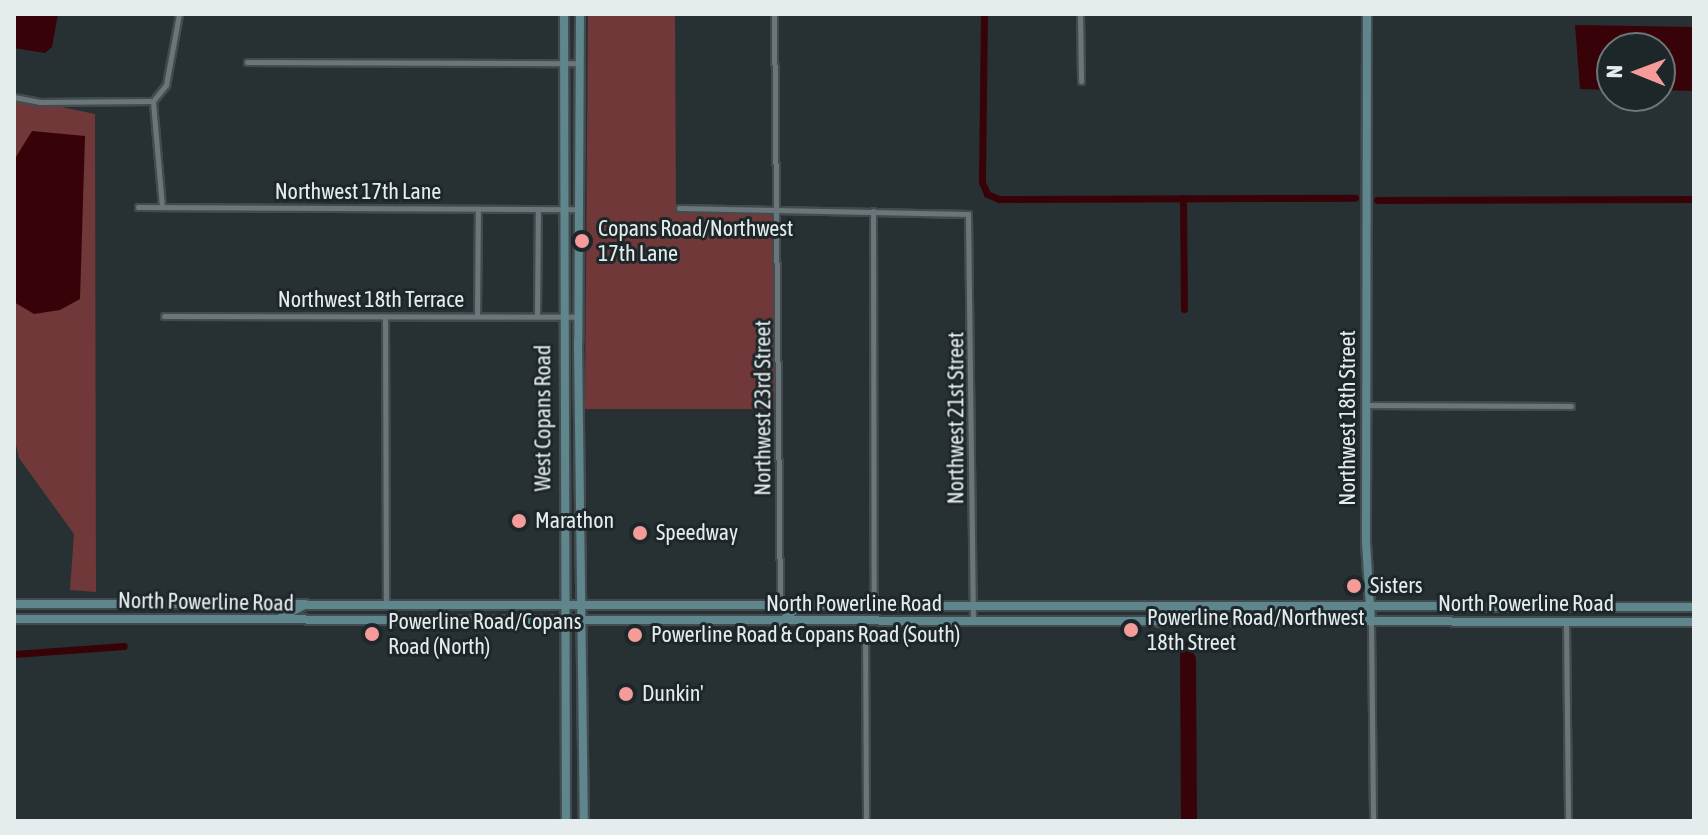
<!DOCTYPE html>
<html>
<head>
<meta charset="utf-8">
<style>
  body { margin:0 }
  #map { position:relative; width:1708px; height:835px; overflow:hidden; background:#273134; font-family:"Asap Condensed",sans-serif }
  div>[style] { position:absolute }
  .green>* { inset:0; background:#703838 }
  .water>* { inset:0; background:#380308 }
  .canal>* { height:7px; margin:-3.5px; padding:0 3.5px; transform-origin:3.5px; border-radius:3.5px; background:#380308 }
  .roads { filter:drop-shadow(2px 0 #424c4e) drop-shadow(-2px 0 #424c4e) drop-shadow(0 2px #424c4e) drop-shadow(0 -2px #424c4e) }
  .street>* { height:5px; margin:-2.5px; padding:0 2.5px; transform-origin:2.5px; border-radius:2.5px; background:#6a7679 }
  .secondary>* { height:8px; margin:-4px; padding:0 4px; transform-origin:4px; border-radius:4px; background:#5f858d }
  .dots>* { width:22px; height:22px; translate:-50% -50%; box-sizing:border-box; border:4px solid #1d272a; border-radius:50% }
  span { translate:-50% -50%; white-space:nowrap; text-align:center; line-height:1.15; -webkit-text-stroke:6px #1d272a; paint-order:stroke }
  .street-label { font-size:22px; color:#e5ecee }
  .poi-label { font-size:22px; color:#e5ecee }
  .left { translate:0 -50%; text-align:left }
  .frame { position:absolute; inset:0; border:16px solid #e5ecee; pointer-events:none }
  .north { position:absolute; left:1596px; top:32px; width:80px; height:80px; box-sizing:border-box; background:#1d272a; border:2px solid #6d7678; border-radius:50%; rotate:271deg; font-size:22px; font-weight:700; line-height:32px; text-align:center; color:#e5ecee }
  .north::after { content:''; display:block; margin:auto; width:28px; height:36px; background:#f59b99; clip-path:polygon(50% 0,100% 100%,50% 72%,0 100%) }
</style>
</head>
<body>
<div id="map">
  <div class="green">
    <div style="clip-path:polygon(588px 14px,675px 14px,676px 211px,774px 211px,775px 409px,585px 409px)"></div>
    <div style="clip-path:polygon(14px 97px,95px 114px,96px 592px,70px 590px,74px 534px,19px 458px,14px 436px)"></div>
  </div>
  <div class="water">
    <div style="clip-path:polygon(14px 14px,58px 14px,52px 47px,45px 53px,14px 48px)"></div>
    <div style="clip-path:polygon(1575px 25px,1694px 27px,1694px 91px,1660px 90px,1660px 48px,1612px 48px,1612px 90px,1580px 89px)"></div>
    <div style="clip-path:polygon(32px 131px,85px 136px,80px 299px,60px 310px,34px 314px,14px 302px,14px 160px)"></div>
    <div style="clip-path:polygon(1187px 640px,1196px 658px,1197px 821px,1181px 821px,1180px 645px)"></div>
  </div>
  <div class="canal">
    <div style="left:984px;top:14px;width:168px;rotate:90.7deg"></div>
    <div style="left:982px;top:182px;width:13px;rotate:67deg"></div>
    <div style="left:987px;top:194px;width:13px;rotate:23deg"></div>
    <div style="left:999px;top:199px;width:356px;rotate:-0.2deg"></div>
    <div style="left:1183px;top:198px;width:111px;rotate:89.5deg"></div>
    <div style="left:1377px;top:200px;width:317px;rotate:-0.2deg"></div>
    <div style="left:14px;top:654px;width:110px;rotate:-4.2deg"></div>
  </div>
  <div class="roads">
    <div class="street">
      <div style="left:774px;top:14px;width:590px;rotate:89.42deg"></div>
      <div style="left:1080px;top:14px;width:67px;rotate:89.1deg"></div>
      <div style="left:247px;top:62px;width:332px;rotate:0.2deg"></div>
      <div style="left:14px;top:97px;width:25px;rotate:11deg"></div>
      <div style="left:39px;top:102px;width:114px;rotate:-0.5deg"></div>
      <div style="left:138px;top:207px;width:440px;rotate:0.3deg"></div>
      <div style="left:162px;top:207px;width:106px;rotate:-94.9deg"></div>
      <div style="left:153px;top:101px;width:21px;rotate:-51deg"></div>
      <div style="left:166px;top:85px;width:72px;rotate:-79.6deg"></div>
      <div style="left:679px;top:208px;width:289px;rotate:1.2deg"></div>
      <div style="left:968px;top:214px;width:408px;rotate:89.3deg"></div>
      <div style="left:873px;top:211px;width:394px;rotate:89.9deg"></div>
      <div style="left:477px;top:315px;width:106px;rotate:-89.5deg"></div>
      <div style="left:164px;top:316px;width:414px;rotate:0.1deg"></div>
      <div style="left:537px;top:316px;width:107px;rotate:-89.5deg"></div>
      <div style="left:385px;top:317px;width:287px;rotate:89.8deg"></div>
      <div style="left:1367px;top:405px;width:204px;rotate:0.3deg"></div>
      <div style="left:1371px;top:622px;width:199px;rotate:89.4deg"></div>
      <div style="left:1566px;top:622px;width:199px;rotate:89.4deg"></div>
      <div style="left:865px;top:623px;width:198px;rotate:89.7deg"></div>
    </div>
    <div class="secondary">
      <div style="left:564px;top:14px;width:807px;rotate:89.86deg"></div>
      <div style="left:580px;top:14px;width:328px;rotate:90.3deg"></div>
      <div style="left:578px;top:342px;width:479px;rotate:89.3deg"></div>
      <div style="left:1367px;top:14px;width:529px;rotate:90.11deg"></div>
      <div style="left:1366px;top:543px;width:79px;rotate:86.4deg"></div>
      <div style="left:14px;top:604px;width:1680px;rotate:0.1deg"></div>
      <div style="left:281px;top:617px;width:28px;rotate:-27deg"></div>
      <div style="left:14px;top:619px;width:1680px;rotate:0.1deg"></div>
      <div style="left:1159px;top:622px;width:12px;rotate:-42deg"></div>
      <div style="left:1168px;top:614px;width:38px"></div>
      <div style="left:1206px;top:614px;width:10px;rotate:-37deg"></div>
      <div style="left:780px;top:623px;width:25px;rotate:-43deg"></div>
    </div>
  </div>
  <div class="dots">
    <div style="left:582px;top:241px;background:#f59b99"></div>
    <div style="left:519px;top:521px;background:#f59b99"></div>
    <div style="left:640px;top:533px;background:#f59b99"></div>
    <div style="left:1354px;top:586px;background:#f59b99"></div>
    <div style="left:1131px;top:630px;background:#f59b99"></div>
    <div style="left:372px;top:634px;background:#f59b99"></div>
    <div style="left:635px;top:635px;background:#f59b99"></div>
    <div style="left:626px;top:694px;background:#f59b99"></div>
  </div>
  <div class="street-label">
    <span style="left:358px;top:192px">Northwest 17th Lane</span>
    <span style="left:371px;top:300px">Northwest 18th Terrace</span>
    <span style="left:763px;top:408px;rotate:-90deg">Northwest 23rd Street</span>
    <span style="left:543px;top:418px;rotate:-90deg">West Copans Road</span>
    <span style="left:956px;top:418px;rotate:-90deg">Northwest 21st Street</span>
    <span style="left:1348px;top:418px;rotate:-90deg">Northwest 18th Street</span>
    <span style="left:206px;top:602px;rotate:1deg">North Powerline Road</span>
    <span style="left:854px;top:604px">North Powerline Road</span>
    <span style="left:1526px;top:604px">North Powerline Road</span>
  </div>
  <div class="poi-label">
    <span class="left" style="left:598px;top:241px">Copans Road/Northwest<br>17th Lane</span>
    <span class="left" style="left:535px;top:521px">Marathon</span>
    <span class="left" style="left:656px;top:533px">Speedway</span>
    <span class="left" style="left:1370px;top:586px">Sisters</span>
    <span class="left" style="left:1147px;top:630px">Powerline Road/Northwest<br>18th Street</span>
    <span class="left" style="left:388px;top:634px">Powerline Road/Copans<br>Road (North)</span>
    <span class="left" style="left:651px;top:635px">Powerline Road &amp; Copans Road (South)</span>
    <span class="left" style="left:642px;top:694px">Dunkin'</span>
  </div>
  <div class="frame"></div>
  <div class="north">N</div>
</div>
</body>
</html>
